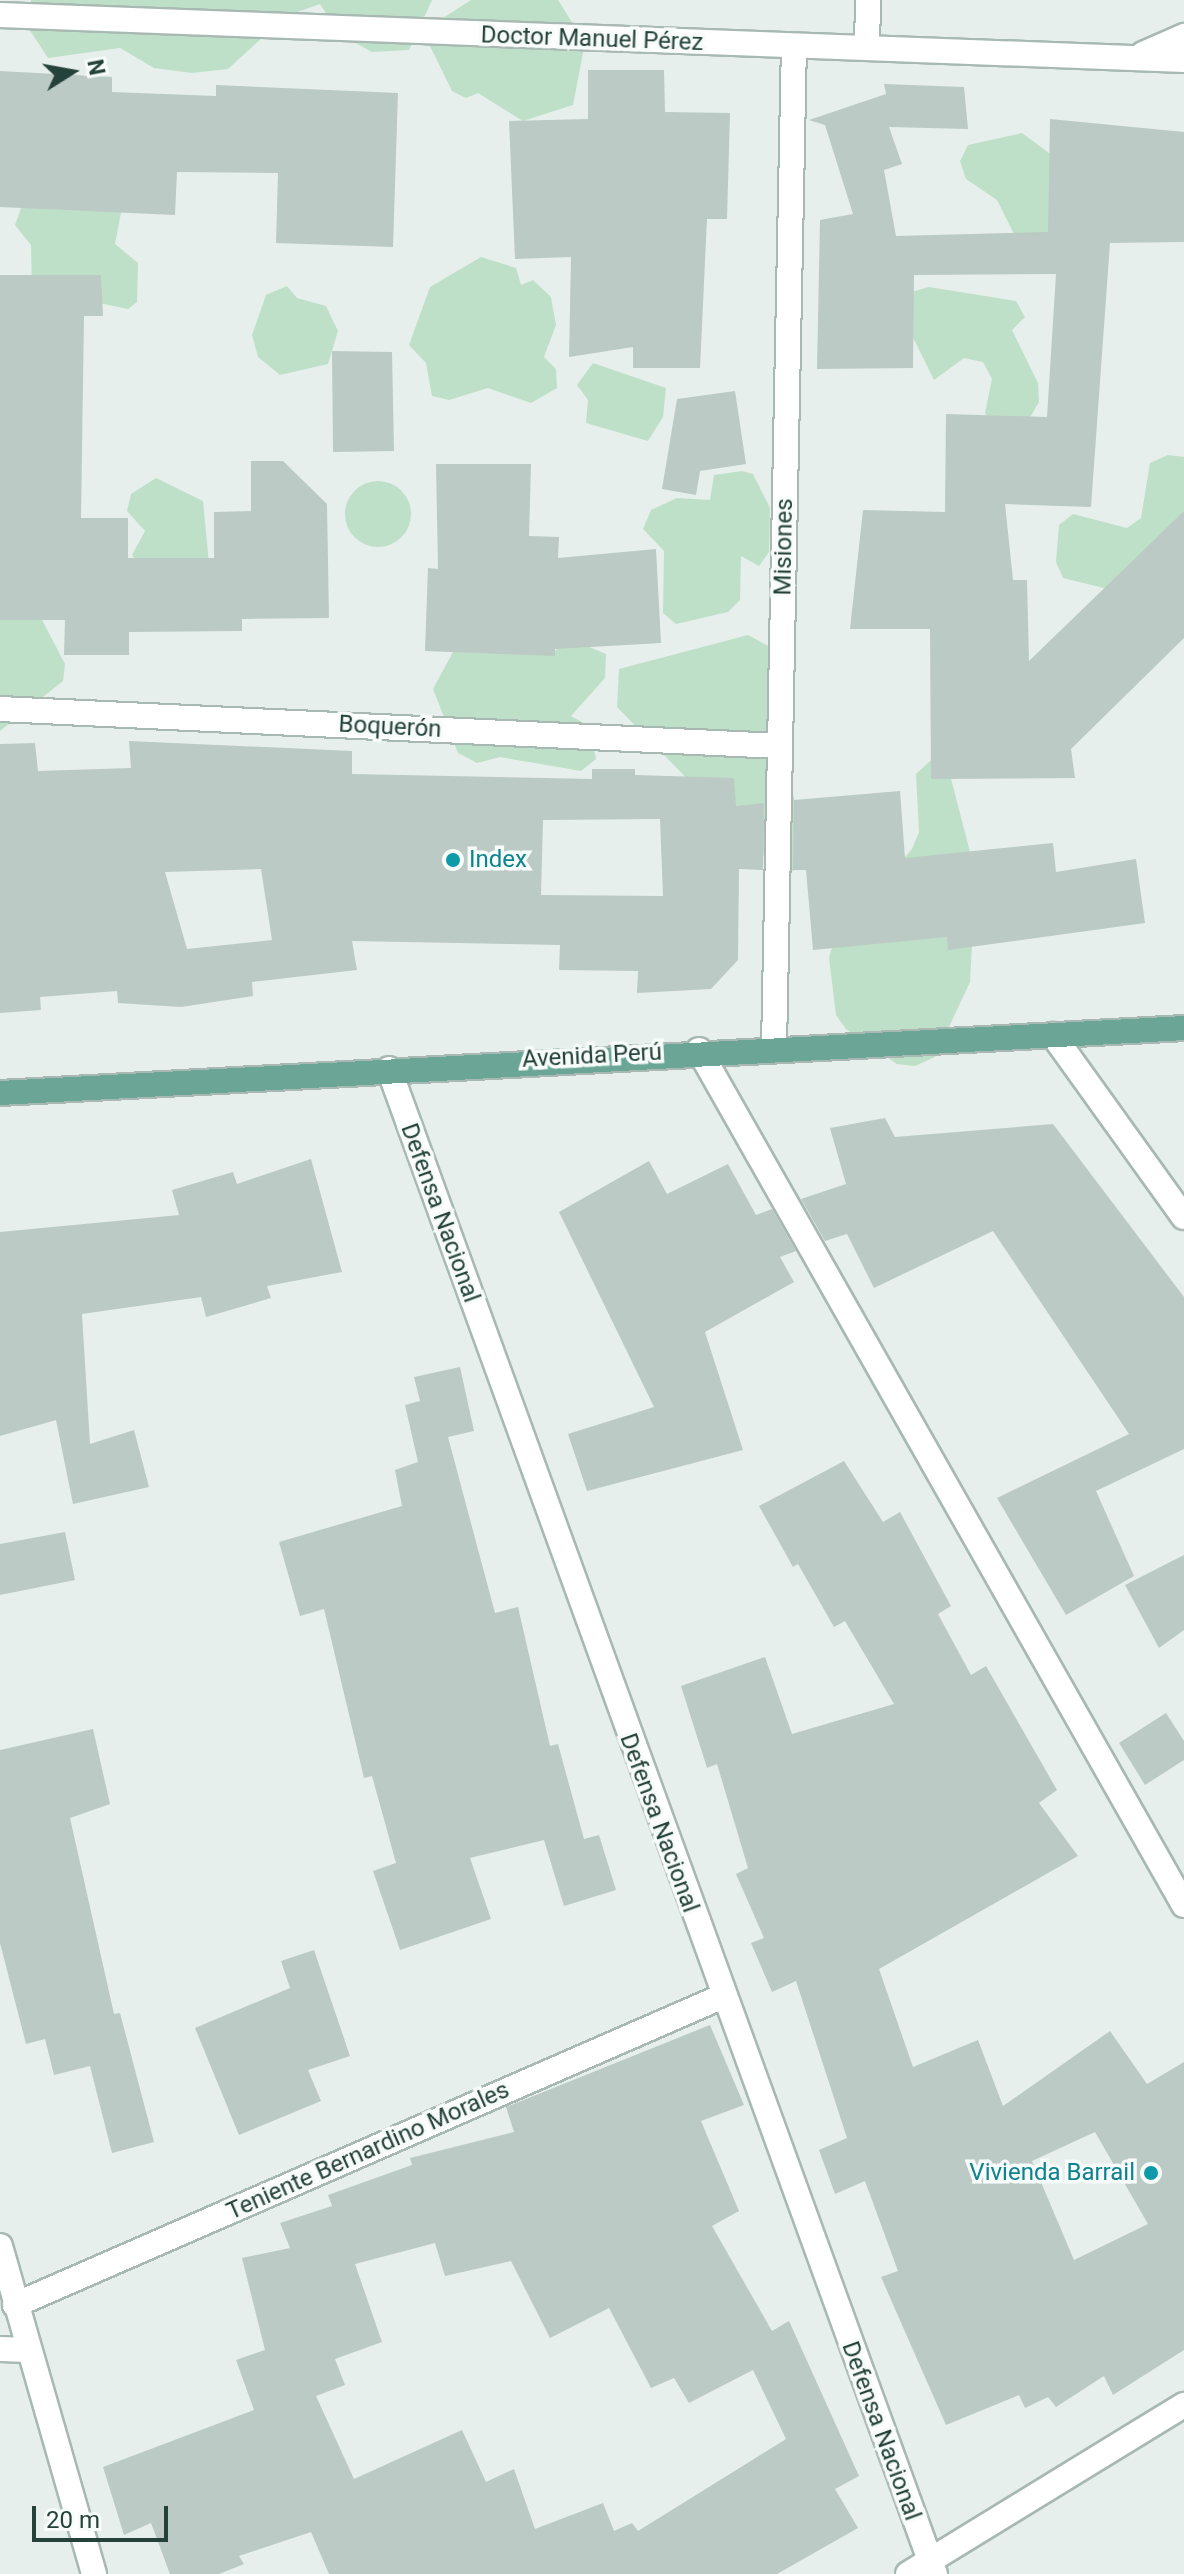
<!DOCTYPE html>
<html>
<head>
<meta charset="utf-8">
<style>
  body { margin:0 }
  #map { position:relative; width:1184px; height:2574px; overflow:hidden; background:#e6efeb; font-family:Roboto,sans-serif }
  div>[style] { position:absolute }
  .green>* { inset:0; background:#bfe0c8 }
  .round { border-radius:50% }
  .building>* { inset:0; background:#bbcac4 }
  .roads { filter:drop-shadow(2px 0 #a8b8b2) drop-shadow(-2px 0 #a8b8b2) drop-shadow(0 2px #a8b8b2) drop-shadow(0 -2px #a8b8b2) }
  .minor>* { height:24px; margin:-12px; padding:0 12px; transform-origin:12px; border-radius:12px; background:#fff }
  .major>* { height:24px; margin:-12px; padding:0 12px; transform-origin:12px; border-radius:12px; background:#6aa596 }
  .dots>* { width:22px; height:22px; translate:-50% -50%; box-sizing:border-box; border:4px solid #f7fbf9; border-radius:50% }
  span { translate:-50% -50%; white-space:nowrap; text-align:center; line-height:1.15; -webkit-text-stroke:7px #f7fbf9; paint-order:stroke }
  .street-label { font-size:24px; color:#24423a }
  .culture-label { font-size:24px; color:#0d838f }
  .left { translate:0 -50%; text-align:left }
  .right { translate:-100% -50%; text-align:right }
  .north { position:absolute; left:32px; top:32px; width:80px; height:80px; -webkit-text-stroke:6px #f7fbf9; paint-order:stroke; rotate:79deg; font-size:22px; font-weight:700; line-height:32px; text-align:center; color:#24423a }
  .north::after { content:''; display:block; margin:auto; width:28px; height:36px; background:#24423a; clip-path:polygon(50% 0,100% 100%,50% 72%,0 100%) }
  .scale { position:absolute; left:32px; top:2506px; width:136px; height:36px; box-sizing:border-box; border:4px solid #24423a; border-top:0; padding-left:10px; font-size:24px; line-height:28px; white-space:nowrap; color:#24423a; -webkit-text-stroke:6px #f7fbf9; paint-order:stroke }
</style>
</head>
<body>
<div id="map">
  <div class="green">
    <div style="clip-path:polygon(31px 0,432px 0,409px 50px,372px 52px,339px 34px,320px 4px,286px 16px,228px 69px,192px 73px,154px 68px,120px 48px,48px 58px,29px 29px)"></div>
    <div style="clip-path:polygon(471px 0,558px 0,585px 43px,573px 105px,523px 121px,478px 93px,466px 98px,452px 91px,430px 46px,432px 25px)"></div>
    <div style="clip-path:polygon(1022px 133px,1053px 156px,1078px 233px,1014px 234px,997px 200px,966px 179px,960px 161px,968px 145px)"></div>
    <div style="clip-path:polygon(25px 197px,124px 197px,115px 244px,138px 263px,137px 302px,128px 309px,32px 289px,31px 245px,15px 225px)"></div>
    <div style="clip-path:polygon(481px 257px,516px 268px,521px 285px,533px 280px,551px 297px,556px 325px,544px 357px,556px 369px,557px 388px,531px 403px,488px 388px,449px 400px,432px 396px,426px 363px,409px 345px,430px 287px)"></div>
    <div style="clip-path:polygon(287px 286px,297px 298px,326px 306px,338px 331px,328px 364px,280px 375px,258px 357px,252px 335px,266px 295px)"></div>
    <div style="clip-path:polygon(929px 287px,1016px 301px,1025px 317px,1012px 330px,1038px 383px,1039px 402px,1028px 421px,992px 429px,985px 413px,992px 379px,983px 362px,964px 358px,934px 380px,893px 297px)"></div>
    <div style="clip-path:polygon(593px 363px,666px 388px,663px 417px,648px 441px,586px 423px,588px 400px,577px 385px)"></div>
    <div style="clip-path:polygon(1168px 455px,1184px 457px,1184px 580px,1116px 591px,1063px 578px,1056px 562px,1059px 525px,1073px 514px,1127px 528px,1141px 518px,1150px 463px)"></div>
    <div style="clip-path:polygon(742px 471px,753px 474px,770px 508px,769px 552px,759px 566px,741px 556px,740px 600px,728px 612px,676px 624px,663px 613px,664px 551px,643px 529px,651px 510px,677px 498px,710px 500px,714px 475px)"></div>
    <div style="clip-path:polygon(156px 478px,203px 501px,209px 563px,144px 572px,132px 555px,145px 531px,127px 511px,131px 494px)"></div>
    <div class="round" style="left:345px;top:481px;width:66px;height:66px"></div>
    <div style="clip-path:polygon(0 614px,39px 614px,65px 664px,63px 681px,0 731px)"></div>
    <div style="clip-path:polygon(748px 635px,781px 653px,784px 749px,800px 828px,794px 871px,775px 866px,746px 839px,617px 707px,619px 669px)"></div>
    <div style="clip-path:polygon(568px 638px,606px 654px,605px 678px,571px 716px,589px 726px,596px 759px,581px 771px,500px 757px,477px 763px,458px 753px,433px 689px,460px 639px,555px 651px)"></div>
    <div style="clip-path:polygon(930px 761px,948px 767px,976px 875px,970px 982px,935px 1057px,915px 1066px,897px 1064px,846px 1029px,836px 1015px,829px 958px,834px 940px,912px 849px,919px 832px,916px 774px)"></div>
  </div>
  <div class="building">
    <div style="clip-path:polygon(588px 70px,664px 70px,665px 112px,730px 113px,727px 219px,707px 219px,700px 368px,633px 368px,633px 347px,569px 357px,571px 257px,515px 259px,509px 121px,588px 119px)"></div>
    <div style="clip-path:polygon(0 71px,112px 77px,112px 92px,216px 96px,216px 85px,398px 93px,393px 247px,276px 243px,278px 173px,177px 172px,175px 215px,0 207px)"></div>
    <div style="clip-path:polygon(884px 84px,964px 87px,968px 129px,889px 127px,902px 164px,884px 170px,896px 236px,1048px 232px,1050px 119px,1184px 132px,1184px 242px,1110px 243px,1091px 507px,1005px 504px,1013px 580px,1027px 580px,1029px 661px,1184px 511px,1184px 638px,1071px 749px,1075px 778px,931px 779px,930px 629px,850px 629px,863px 510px,945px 512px,946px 414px,1047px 417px,1056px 274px,914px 275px,913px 368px,817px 369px,820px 220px,853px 214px,825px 125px,809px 120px,886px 94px)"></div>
    <div style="clip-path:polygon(0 275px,101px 275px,103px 316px,84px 316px,81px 518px,128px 518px,128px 558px,214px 558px,214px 512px,251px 511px,251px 461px,283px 461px,327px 504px,329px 618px,242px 619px,242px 631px,129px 632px,129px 655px,64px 655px,65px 620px,0 620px)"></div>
    <div style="clip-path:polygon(332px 351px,392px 352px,394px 451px,333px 452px)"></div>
    <div style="clip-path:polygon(735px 391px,746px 464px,700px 471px,696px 495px,662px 489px,677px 399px)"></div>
    <div style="clip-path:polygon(436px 464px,531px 464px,529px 536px,559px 537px,558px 558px,656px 549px,661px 643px,555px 649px,555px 656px,425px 651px,428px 568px,438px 569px)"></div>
    <div style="clip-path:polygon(evenodd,129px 741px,352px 751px,352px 774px,592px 779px,592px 769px,635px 769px,635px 775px,734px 778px,736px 806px,764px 803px,763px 870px,739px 869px,738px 960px,711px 989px,637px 993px,638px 971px,559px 970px,560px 945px,352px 941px,357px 970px,252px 982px,253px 996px,181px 1007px,118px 1003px,117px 991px,40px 997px,41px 1010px,0 1013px,0 744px,35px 743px,38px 771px,131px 768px,129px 741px,660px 819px,663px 896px,541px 895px,543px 820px,660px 819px,129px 741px,261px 869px,272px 940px,187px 949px,165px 872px,261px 869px)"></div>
    <div style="clip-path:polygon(900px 791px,905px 858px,1053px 843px,1056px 872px,1136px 859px,1145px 923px,948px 950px,947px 937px,813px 950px,806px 870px,793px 870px,794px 800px)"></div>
    <div style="clip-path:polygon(885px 1118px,895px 1137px,1053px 1124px,1184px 1297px,1184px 1449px,1096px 1491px,1134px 1576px,1066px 1615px,997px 1498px,1129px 1434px,993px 1231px,874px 1288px,847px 1234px,825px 1241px,801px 1199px,846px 1184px,830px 1128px)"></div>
    <div style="clip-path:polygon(311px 1159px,342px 1272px,267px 1286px,271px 1298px,206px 1317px,201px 1297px,82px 1314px,90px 1444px,134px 1430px,149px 1487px,73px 1504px,56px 1420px,0 1436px,0 1232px,179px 1215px,172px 1190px,233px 1172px,237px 1184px)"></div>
    <div style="clip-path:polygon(649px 1161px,667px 1194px,728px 1164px,756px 1215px,772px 1209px,796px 1251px,780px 1257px,794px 1282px,705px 1332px,743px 1450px,587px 1491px,568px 1434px,654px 1407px,559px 1212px)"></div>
    <div style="clip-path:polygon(460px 1367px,474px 1431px,448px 1437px,495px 1613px,518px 1607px,550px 1746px,558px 1744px,584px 1839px,599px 1835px,616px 1890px,564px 1906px,544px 1840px,470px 1858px,491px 1919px,400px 1950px,373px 1871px,396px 1863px,372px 1776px,364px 1778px,324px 1609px,300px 1616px,279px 1542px,402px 1506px,395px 1470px,418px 1462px,405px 1405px,420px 1401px,414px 1377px)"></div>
    <div style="clip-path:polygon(evenodd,844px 1461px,883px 1522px,900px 1512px,951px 1606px,938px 1614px,971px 1675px,986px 1666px,1057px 1790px,1039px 1803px,1078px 1856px,879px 1969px,913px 2067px,978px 2040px,1003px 2106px,1110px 2031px,1147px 2084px,1184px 2062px,1184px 2350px,1113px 2395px,1104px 2376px,1056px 2407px,1048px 2397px,1025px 2408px,1019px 2395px,946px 2425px,881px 2277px,898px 2271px,865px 2181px,835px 2194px,819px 2150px,847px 2138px,796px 1981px,772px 1992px,751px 1943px,764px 1938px,736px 1874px,748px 1868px,717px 1764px,707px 1768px,681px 1686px,765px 1657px,792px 1734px,894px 1704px,845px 1621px,834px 1627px,798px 1564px,793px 1567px,759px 1506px,844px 1461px,1095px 2132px,1148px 2224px,1074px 2260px,1032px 2161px,1095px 2132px)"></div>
    <div style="clip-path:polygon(65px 1532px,75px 1580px,0 1595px,0 1544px)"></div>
    <div style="clip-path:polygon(1184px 1555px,1184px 1630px,1159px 1648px,1125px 1585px)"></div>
    <div style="clip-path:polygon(1166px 1713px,1184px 1741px,1184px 1760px,1145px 1785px,1119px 1743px)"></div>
    <div style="clip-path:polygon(93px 1729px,110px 1804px,70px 1818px,114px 2014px,120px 2013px,154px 2142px,112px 2153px,90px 2066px,54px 2075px,45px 2039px,26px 2044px,0 1943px,0 1750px)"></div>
    <div style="clip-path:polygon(314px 1950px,350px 2056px,308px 2070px,321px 2101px,239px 2135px,195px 2028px,290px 1988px,281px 1961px)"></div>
    <div style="clip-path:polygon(evenodd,710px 2025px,744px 2105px,701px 2121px,739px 2211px,712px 2226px,772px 2331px,789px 2321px,859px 2476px,835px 2489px,858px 2528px,777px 2574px,329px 2574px,311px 2532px,239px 2556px,244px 2564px,219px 2574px,170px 2574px,151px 2523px,124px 2535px,103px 2467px,254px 2410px,236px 2360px,265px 2350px,242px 2258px,290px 2248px,280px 2223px,332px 2206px,328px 2195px,412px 2165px,410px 2158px,514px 2132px,506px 2107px,710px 2025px,435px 2243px,445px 2276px,511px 2261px,550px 2338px,609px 2308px,651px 2388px,674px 2378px,689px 2403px,753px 2370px,786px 2439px,638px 2531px,632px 2523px,614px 2531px,603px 2503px,535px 2529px,514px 2469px,486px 2482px,462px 2430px,354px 2479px,316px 2396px,345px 2385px,335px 2359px,382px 2342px,355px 2264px,435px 2243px)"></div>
  </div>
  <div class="roads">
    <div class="minor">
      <div style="left:0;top:15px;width:1185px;rotate:2.18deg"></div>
      <div style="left:867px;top:48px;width:48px;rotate:-88.8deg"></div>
      <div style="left:1143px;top:54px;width:45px;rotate:-23.7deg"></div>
      <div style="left:0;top:709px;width:781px;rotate:2.72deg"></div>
      <div style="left:1053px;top:1035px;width:224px;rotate:54.3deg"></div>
      <div style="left:774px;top:1048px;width:1001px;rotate:-88.86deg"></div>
      <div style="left:699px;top:1050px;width:983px;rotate:60.44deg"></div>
      <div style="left:389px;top:1069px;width:1601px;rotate:70.06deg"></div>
      <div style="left:0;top:2246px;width:341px;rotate:74deg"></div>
      <div style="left:15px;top:2305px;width:770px;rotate:-23.57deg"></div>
      <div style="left:0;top:2349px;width:28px;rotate:2deg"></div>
      <div style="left:908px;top:2574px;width:324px;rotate:-31.5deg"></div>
    </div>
    <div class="major">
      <div style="left:0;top:1093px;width:1186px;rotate:-3.14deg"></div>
    </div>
  </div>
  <div class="dots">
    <div style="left:453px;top:860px;background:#0f9aa8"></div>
    <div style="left:1151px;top:2173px;background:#0f9aa8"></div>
  </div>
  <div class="street-label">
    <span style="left:592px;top:39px;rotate:2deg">Doctor Manuel Pérez</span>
    <span style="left:784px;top:547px;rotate:-89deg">Misiones</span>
    <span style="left:390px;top:727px;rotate:3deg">Boquerón</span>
    <span style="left:592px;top:1056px;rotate:-3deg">Avenida Perú</span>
    <span style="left:440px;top:1213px;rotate:70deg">Defensa Nacional</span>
    <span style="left:659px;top:1823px;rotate:70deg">Defensa Nacional</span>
    <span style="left:368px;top:2151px;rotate:-24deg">Teniente Bernardino Morales</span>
    <span style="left:881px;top:2431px;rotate:70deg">Defensa Nacional</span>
  </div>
  <div class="culture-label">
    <span class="left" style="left:469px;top:860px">Index</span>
    <span class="right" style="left:1135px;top:2173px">Vivienda Barrail</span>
  </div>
  <div class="north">N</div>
  <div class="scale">20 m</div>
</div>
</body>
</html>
